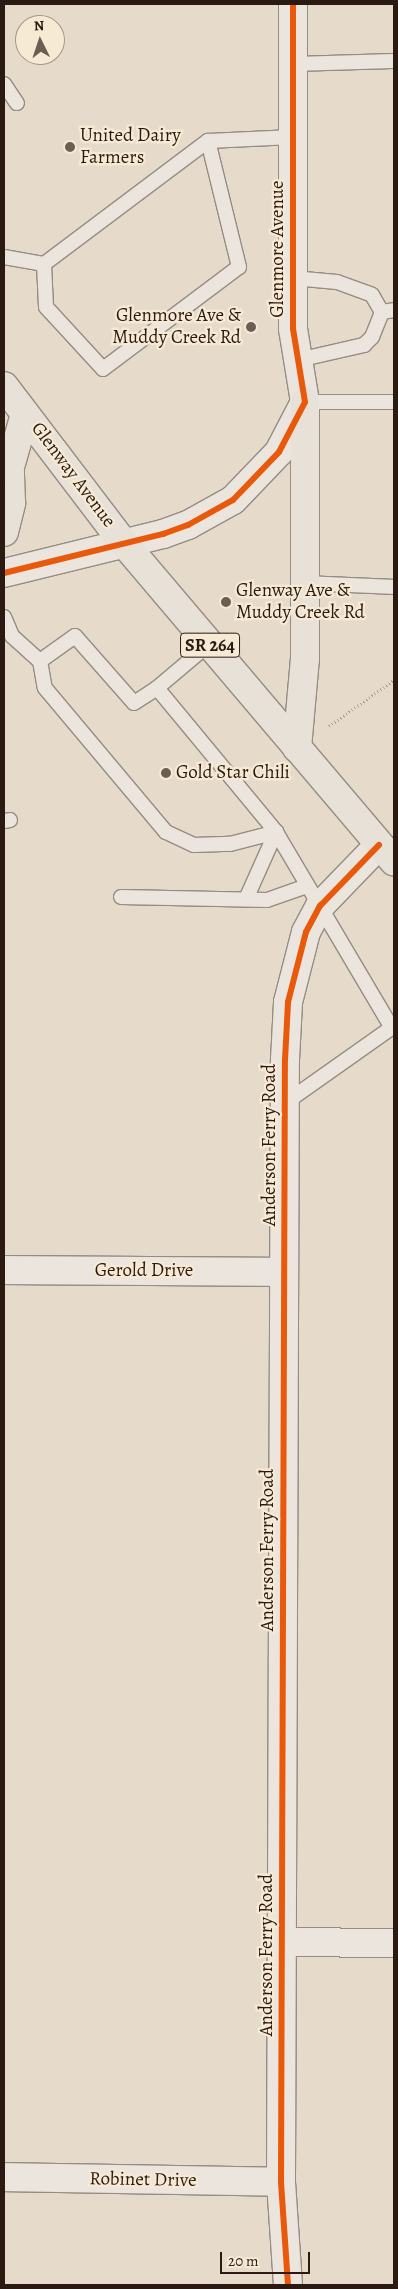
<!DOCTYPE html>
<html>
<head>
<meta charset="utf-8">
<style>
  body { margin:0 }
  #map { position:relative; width:398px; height:2289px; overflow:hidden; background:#e6dbcb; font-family:Alegreya,serif }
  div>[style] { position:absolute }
  .path>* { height:3px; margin-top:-1.5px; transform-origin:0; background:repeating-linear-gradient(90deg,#a6a09a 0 1px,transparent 0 3.5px) }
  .roads { filter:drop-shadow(1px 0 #958c82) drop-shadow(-1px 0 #958c82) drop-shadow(0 1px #958c82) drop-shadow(0 -1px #958c82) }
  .lane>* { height:14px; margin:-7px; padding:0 7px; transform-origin:7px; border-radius:7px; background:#ebe5dd }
  .street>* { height:28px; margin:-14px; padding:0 14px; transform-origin:14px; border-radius:14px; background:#ebe5dd }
  .secondary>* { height:28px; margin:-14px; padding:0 14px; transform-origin:14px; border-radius:14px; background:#ebe5dd }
  .primary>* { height:28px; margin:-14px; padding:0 14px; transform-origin:14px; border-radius:14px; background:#e8e1d7 }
  .cycleway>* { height:6px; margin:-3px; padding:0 3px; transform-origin:3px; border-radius:3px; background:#e8590c }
  .dots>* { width:14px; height:14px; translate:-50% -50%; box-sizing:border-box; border:2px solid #f7ead5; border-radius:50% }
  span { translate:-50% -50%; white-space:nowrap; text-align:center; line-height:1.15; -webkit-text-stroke:4.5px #f7ead5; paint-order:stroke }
  .shield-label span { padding:1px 4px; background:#f7ead5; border:1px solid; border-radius:4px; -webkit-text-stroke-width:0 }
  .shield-label { font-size:18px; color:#2b1a11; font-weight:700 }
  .poi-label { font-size:19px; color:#2b1a11 }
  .left { translate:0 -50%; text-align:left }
  .right { translate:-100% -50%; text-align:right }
  .street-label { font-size:19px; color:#2b1a11 }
  .frame { position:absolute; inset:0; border:5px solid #2b1a11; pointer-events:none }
  .north { position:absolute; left:15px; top:15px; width:50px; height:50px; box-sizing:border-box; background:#f7ead5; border:1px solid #a59787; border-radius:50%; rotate:356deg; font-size:14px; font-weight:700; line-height:20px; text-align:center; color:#2b1a11 }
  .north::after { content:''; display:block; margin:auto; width:18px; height:22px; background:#6c5e52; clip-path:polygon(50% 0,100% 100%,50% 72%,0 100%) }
  .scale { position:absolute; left:220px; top:2252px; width:90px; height:22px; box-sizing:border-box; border:2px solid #2b1a11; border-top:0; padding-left:6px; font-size:15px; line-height:18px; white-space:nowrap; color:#2b1a11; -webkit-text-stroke:4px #f7ead5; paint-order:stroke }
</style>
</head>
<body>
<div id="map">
  <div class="path">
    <div style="left:329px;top:726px;width:80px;rotate:-35.3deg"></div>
  </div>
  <div class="roads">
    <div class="lane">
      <div style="left:293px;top:64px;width:101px;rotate:-1.7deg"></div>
      <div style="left:4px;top:84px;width:23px;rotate:56deg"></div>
      <div style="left:4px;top:257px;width:41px;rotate:9.9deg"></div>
      <div style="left:44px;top:264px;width:205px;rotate:-36.9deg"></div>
      <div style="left:208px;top:141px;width:85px;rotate:-2.7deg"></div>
      <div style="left:44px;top:264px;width:43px;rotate:87.3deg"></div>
      <div style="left:46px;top:307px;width:84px;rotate:47.4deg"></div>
      <div style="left:103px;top:369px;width:170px;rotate:-36.9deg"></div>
      <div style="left:239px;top:267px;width:130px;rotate:-103.8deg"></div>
      <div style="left:293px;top:278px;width:44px;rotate:5.2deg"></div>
      <div style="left:337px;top:282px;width:37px;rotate:20deg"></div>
      <div style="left:372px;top:295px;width:20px;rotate:60deg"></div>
      <div style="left:382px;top:312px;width:12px;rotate:-9deg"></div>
      <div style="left:298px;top:360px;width:68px;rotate:-12.8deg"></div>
      <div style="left:364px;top:345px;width:11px;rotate:-45deg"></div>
      <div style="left:372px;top:337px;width:27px;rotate:-68deg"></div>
      <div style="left:305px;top:402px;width:89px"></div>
      <div style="left:305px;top:583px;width:89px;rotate:2.6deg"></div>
      <div style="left:4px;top:617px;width:21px;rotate:67deg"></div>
      <div style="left:12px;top:636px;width:38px;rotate:42deg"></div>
      <div style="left:40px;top:661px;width:43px;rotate:-35.5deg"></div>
      <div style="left:75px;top:636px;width:89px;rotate:48.6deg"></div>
      <div style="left:134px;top:703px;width:27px;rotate:-33deg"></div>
      <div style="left:157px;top:688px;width:187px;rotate:50.4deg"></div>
      <div style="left:276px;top:832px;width:73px;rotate:114.1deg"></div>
      <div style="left:40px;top:661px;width:27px;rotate:80deg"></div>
      <div style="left:45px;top:688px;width:188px;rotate:50deg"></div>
      <div style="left:166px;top:832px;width:31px;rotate:25deg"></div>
      <div style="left:194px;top:845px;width:36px;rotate:-2deg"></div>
      <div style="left:230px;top:844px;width:48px;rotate:-14.6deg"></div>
      <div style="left:276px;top:832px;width:228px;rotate:59.4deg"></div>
      <div style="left:157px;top:688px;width:68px;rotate:-40.2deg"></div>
      <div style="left:4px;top:821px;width:6px;rotate:-9deg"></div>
      <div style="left:121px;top:897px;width:146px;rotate:1.2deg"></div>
      <div style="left:267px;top:900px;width:42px;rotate:-19.3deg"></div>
      <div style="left:285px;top:1103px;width:133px;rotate:-35.2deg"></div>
    </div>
    <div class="street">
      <div style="left:4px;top:1270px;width:280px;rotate:0.4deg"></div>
      <div style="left:282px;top:1942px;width:112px;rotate:0.5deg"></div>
      <div style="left:4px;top:2177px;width:277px;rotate:1deg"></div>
      <div style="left:288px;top:2285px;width:103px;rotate:-93.9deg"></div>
      <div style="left:281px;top:2182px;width:1122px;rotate:-89.8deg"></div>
      <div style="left:285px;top:1060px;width:58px;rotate:-87deg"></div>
      <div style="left:288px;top:1002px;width:72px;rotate:-75.6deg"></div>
      <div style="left:306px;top:932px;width:30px;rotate:-62deg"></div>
      <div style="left:320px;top:906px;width:85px;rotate:-46deg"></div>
    </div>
    <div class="secondary">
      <div style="left:4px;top:573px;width:164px;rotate:-13.8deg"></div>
      <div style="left:163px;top:534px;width:27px;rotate:-20deg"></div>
      <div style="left:188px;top:525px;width:51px;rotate:-29.1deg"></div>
      <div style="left:233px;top:500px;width:66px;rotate:-46.2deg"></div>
      <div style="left:279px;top:452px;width:56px;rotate:-62.5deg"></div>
      <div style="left:305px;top:402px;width:74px;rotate:-99.3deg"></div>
      <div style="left:293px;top:329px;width:325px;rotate:-90deg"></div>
    </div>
    <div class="primary">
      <div style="left:4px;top:386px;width:196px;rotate:52.7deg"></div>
      <div style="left:123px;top:542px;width:419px;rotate:49.7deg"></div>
      <div style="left:4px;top:532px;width:30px;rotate:-76deg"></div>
      <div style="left:11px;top:503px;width:36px;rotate:-92deg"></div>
      <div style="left:10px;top:467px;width:55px;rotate:-74.2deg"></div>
      <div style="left:297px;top:748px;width:89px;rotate:-84.9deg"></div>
      <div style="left:305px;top:659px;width:257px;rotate:-90deg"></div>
    </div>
  </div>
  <div class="cycleway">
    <div style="left:4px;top:573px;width:164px;rotate:-13.8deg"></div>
    <div style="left:163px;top:534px;width:27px;rotate:-20deg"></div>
    <div style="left:188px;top:525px;width:51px;rotate:-29.1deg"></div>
    <div style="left:233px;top:500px;width:66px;rotate:-46.2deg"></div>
    <div style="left:279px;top:452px;width:56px;rotate:-62.5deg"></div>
    <div style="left:305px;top:402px;width:74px;rotate:-99.3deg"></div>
    <div style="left:293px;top:329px;width:325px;rotate:-90deg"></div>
    <div style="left:288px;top:2285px;width:103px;rotate:-93.9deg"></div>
    <div style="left:281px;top:2182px;width:1122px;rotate:-89.8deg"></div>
    <div style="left:285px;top:1060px;width:58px;rotate:-87deg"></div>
    <div style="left:288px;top:1002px;width:72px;rotate:-75.6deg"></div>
    <div style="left:306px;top:932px;width:30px;rotate:-62deg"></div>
    <div style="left:320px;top:906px;width:85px;rotate:-46deg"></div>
  </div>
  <div class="dots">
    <div style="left:70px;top:147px;background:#6c5e52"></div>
    <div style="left:251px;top:327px;background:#6c5e52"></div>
    <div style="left:226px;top:602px;background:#6c5e52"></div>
    <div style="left:166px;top:773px;background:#6c5e52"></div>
  </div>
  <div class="shield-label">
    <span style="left:210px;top:645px">SR 264</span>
  </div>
  <div class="poi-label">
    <span class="left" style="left:80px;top:147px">United Dairy<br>Farmers</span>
    <span class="right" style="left:241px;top:327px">Glenmore Ave &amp;<br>Muddy Creek Rd</span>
    <span class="left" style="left:236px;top:602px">Glenway Ave &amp;<br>Muddy Creek Rd</span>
    <span class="left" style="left:176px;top:773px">Gold Star Chili</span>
  </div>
  <div class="street-label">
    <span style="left:278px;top:249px;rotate:-90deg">Glenmore Avenue</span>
    <span style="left:73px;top:475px;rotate:53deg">Glenway Avenue</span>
    <span style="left:270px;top:1145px;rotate:-90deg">Anderson Ferry Road</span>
    <span style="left:144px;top:1271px">Gerold Drive</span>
    <span style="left:268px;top:1550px;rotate:-90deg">Anderson Ferry Road</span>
    <span style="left:267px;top:1955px;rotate:-90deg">Anderson Ferry Road</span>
    <span style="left:143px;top:2180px;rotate:1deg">Robinet Drive</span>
  </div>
  <div class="frame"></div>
  <div class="north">N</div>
  <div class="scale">20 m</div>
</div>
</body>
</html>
